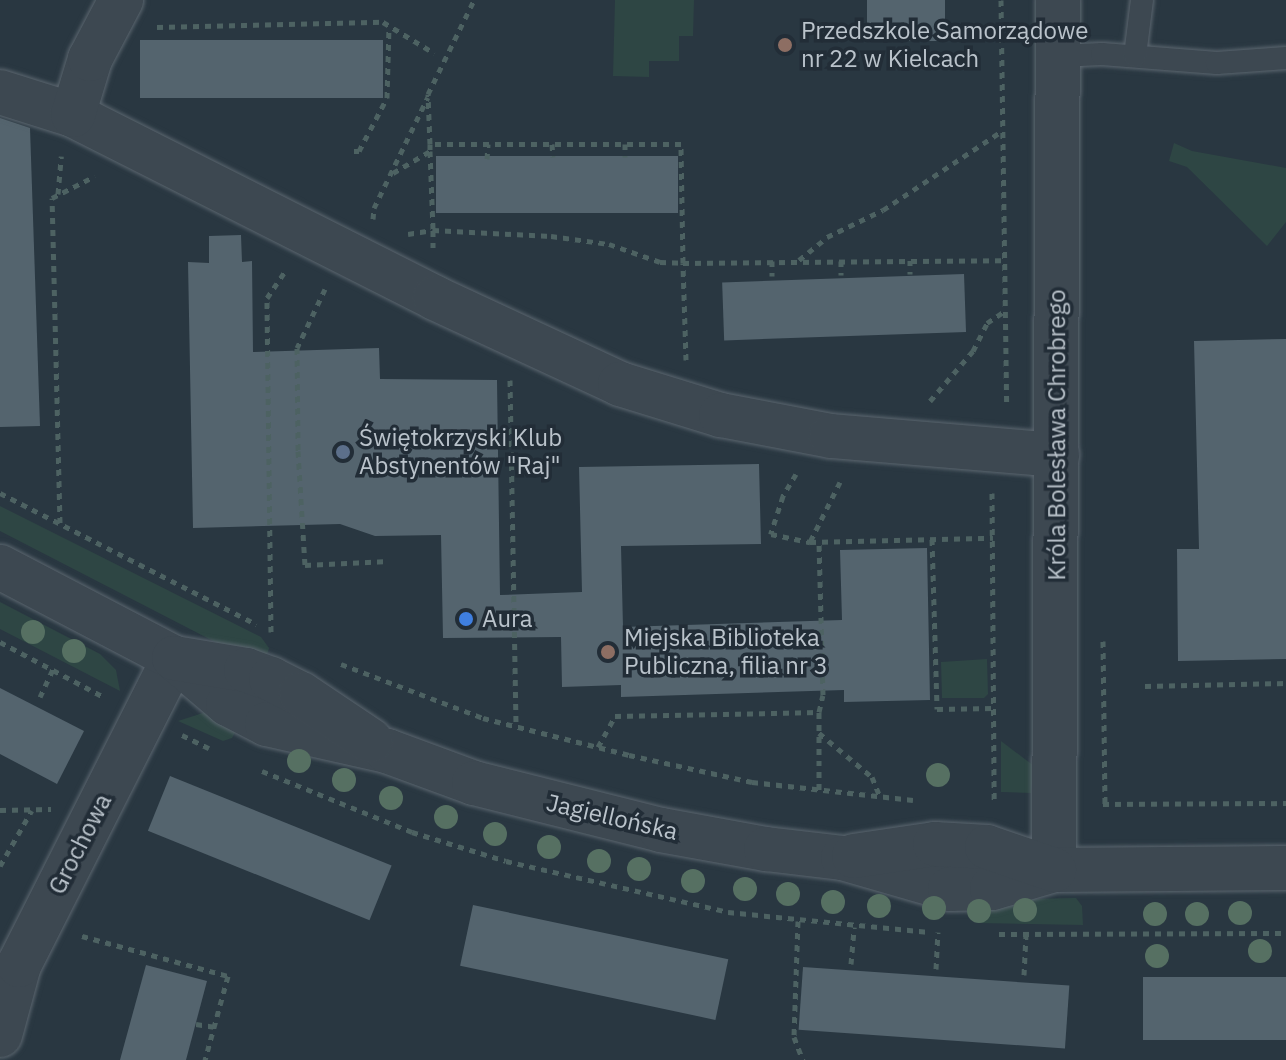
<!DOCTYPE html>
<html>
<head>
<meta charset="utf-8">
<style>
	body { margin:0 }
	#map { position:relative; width:1286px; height:1060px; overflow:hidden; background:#293741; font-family:"IBM Plex Sans",sans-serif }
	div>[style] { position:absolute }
	.green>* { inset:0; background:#2e4644 }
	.building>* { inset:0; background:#54646e; transform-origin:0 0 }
	.path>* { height:5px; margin-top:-2.5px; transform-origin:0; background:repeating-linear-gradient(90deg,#4d6262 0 6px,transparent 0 12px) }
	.roads { filter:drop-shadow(0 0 2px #5b666f) drop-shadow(0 0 2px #5b666f) }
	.service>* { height:22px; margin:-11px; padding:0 11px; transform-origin:11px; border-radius:11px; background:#3d4851 }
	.minor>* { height:44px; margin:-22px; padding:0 22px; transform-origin:22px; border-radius:22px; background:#3d4851 }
	.tertiary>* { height:44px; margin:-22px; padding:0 22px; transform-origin:22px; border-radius:22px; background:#3d4851 }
	.trees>* { width:24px; height:24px; margin:-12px; border-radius:50%; background:#567062 }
	.dots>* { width:22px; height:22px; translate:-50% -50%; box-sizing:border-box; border:4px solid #222d37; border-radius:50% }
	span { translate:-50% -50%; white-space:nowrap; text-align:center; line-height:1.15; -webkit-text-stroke:7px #222d37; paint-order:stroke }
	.poi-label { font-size:24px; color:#bac3cb }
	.left { translate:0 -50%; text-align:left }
	.street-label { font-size:24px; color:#bac3cb }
</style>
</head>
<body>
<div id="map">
	<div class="green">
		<div style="clip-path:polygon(615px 0,694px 0,693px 36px,679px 36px,679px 61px,649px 61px,649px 77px,613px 76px)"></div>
		<div style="clip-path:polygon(1174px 143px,1192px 151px,1286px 168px,1286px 222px,1267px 246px,1187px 167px,1169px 161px)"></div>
		<div style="clip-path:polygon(0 506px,261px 637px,269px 648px,267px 655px,219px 644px,0 531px)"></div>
		<div style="clip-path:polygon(0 602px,100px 654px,116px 670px,120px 691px,0 629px)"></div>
		<div style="clip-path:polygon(987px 659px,988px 694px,984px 698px,942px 698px,941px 662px)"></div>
		<div style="clip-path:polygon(206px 712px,239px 725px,232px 738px,223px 741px,178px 721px)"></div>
		<div style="clip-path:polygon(1001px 741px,1034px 766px,1031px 793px,1001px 792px)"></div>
		<div style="clip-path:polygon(1076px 898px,1082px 906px,1083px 925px,978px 923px,973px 919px,972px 904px,977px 900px)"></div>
	</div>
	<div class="building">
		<div style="left:867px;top:0;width:78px;height:41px"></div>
		<div style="left:383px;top:40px;width:58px;height:243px;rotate:90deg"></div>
		<div style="clip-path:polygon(0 118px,30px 128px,40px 426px,0 427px)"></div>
		<div style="left:678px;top:156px;width:57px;height:242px;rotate:90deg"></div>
		<div style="clip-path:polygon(241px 235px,242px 262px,252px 261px,253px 352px,379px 348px,380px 379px,497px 380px,500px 595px,582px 592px,579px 467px,759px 464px,761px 544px,621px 546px,623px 627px,842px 620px,840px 550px,927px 548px,930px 700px,844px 702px,844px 690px,621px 697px,621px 685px,562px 687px,561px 637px,443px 638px,441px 535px,375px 536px,340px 524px,193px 528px,188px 262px,209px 263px,209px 236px)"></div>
		<div style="left:964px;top:274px;width:58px;height:242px;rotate:88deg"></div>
		<div style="clip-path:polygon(1286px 339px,1286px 659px,1178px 661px,1177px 549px,1199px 549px,1194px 341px)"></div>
		<div style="clip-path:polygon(0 688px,84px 731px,57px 784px,0 754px)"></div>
		<div style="left:170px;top:776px;width:239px;height:59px;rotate:22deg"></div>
		<div style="left:473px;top:905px;width:261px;height:62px;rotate:12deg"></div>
		<div style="clip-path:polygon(146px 965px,207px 981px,186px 1060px,120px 1060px)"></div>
		<div style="left:803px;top:967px;width:267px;height:63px;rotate:4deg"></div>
		<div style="left:1286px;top:977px;width:63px;height:143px;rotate:90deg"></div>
	</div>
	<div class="path">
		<div style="left:1001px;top:0;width:407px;rotate:89.2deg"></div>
		<div style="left:157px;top:27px;width:226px;rotate:-1.3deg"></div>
		<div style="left:383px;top:22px;width:60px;rotate:31.3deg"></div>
		<div style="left:430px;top:144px;width:50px;rotate:-92.3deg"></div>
		<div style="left:428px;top:94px;width:105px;rotate:-63.9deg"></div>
		<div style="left:552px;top:144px;width:13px;rotate:86deg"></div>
		<div style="left:625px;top:144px;width:13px;rotate:90deg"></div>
		<div style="left:354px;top:151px;width:5px"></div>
		<div style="left:359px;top:151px;width:60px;rotate:-62.2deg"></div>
		<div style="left:387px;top:98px;width:70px;rotate:-88.4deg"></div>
		<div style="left:487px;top:159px;width:15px;rotate:-86deg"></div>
		<div style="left:393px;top:173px;width:43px;rotate:-30.7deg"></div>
		<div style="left:58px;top:194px;width:38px;rotate:-85deg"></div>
		<div style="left:373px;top:219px;width:11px;rotate:-85deg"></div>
		<div style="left:374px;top:208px;width:123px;rotate:-64.1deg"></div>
		<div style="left:408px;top:234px;width:25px;rotate:-9deg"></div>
		<div style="left:433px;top:230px;width:118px;rotate:2.9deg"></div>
		<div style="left:551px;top:236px;width:59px;rotate:7.9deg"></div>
		<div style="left:609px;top:244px;width:54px;rotate:19.4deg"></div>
		<div style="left:660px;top:262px;width:23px;rotate:2deg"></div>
		<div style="left:683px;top:263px;width:119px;rotate:-91deg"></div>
		<div style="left:681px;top:144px;width:251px;rotate:180deg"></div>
		<div style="left:430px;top:144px;width:7px;rotate:90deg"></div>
		<div style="left:430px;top:151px;width:79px;rotate:87.8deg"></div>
		<div style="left:433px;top:230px;width:19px;rotate:90deg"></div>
		<div style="left:799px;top:260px;width:36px;rotate:-39deg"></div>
		<div style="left:827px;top:237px;width:62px;rotate:-25.7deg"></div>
		<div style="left:883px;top:210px;width:143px;rotate:-33.6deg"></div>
		<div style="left:910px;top:260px;width:14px;rotate:90deg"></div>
		<div style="left:772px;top:261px;width:15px;rotate:90deg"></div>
		<div style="left:841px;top:261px;width:14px;rotate:90deg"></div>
		<div style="left:325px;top:289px;width:65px;rotate:115.4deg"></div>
		<div style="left:297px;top:348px;width:103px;rotate:89.4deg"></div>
		<div style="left:298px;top:451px;width:114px;rotate:86.5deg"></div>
		<div style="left:305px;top:565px;width:84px;rotate:-2.7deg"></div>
		<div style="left:686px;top:360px;width:97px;rotate:-91.8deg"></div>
		<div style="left:683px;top:263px;width:322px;rotate:-0.5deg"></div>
		<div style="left:510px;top:380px;width:347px;rotate:89deg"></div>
		<div style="left:930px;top:401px;width:66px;rotate:-49.3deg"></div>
		<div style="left:973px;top:351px;width:31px;rotate:-63deg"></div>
		<div style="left:987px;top:323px;width:23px;rotate:-34deg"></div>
		<div style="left:796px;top:474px;width:26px;rotate:121deg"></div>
		<div style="left:783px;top:496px;width:40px;rotate:108deg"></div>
		<div style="left:771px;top:534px;width:40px;rotate:12deg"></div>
		<div style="left:840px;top:482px;width:67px;rotate:116.6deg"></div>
		<div style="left:810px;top:542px;width:183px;rotate:-1.3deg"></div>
		<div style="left:0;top:493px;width:288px;rotate:27.1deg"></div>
		<div style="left:992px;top:493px;width:310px;rotate:89.6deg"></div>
		<div style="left:60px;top:523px;width:325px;rotate:-91.4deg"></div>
		<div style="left:52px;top:198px;width:48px;rotate:-27.1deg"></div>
		<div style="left:932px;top:539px;width:170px;rotate:88.3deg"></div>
		<div style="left:937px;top:709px;width:57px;rotate:-1deg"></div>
		<div style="left:271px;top:632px;width:334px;rotate:-90.7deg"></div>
		<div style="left:267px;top:298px;width:34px;rotate:-56deg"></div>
		<div style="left:1103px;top:641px;width:163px;rotate:89.3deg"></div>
		<div style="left:0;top:642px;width:118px;rotate:27.9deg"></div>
		<div style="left:341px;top:664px;width:152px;rotate:20.8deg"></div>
		<div style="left:483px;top:718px;width:151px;rotate:14.2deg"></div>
		<div style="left:629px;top:755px;width:126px;rotate:12.4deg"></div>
		<div style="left:752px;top:782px;width:162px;rotate:6.4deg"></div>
		<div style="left:1145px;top:686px;width:141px;rotate:-1.2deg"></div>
		<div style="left:40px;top:697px;width:31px;rotate:-65deg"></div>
		<div style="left:819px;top:712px;width:17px;rotate:-77deg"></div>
		<div style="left:823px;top:695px;width:153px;rotate:-91.5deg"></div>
		<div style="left:819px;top:733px;width:69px;rotate:39.7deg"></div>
		<div style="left:872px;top:777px;width:22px;rotate:68deg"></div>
		<div style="left:182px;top:735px;width:30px;rotate:26deg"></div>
		<div style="left:598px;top:747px;width:35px;rotate:-61deg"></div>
		<div style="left:615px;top:716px;width:204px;rotate:-1.1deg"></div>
		<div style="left:819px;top:712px;width:80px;rotate:90deg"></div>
		<div style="left:262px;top:771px;width:162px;rotate:22.1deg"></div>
		<div style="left:412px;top:832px;width:98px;rotate:17.1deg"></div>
		<div style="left:506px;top:861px;width:228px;rotate:12.9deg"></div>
		<div style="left:728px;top:912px;width:202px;rotate:5.7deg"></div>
		<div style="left:1103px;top:804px;width:183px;rotate:-0.3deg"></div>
		<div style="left:0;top:810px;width:51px;rotate:-1.1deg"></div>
		<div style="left:0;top:866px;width:64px;rotate:-60.3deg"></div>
		<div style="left:798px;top:921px;width:116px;rotate:92deg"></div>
		<div style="left:794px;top:1037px;width:25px;rotate:69deg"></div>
		<div style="left:999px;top:934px;width:287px;rotate:-0.2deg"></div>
		<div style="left:82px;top:936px;width:151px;rotate:15.3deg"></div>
		<div style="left:228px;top:976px;width:87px;rotate:105.3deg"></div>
		<div style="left:851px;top:964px;width:37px;rotate:-85deg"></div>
		<div style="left:936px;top:969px;width:37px;rotate:-87deg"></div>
		<div style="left:1024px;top:975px;width:41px;rotate:-87.2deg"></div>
		<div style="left:196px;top:1024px;width:18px;rotate:9deg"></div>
	</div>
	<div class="roads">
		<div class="service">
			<div style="left:1058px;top:56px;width:44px;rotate:-2.6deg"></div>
			<div style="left:1102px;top:54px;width:115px;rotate:4.5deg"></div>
			<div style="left:1217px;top:63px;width:69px;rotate:-4.1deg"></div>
			<div style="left:1135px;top:56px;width:56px;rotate:-82.9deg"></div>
		</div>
		<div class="minor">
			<div style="left:0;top:92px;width:77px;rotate:17.5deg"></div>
			<div style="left:73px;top:115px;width:406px;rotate:26.8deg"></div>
			<div style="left:435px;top:298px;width:204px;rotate:24.9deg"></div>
			<div style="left:620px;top:384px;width:106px;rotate:17.1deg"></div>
			<div style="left:721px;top:415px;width:112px;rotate:10.8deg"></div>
			<div style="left:831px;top:436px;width:227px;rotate:4.8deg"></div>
			<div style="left:73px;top:115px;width:59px;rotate:-73.1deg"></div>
			<div style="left:90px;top:59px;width:67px;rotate:-62.3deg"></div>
			<div style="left:1054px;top:870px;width:870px;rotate:-89.74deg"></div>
			<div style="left:0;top:1035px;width:73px;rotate:-74.8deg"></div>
			<div style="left:19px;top:965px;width:344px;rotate:-63.2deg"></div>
		</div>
		<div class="tertiary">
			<div style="left:0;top:567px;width:196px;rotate:27.6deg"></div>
			<div style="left:174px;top:658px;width:71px;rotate:40.4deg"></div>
			<div style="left:228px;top:704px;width:44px;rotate:27.1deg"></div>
			<div style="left:267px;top:724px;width:123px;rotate:12.7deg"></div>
			<div style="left:387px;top:751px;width:93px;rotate:20.2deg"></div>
			<div style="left:474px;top:783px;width:193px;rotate:14.1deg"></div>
			<div style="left:661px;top:830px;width:107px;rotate:10.3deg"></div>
			<div style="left:766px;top:849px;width:78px;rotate:6.7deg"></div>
			<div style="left:843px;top:858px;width:111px;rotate:16.2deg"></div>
			<div style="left:950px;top:889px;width:42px;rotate:-1.4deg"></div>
			<div style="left:992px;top:888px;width:65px;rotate:-16.2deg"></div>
			<div style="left:1054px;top:870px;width:232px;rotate:-0.5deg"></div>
			<div style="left:174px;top:658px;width:73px;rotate:9.5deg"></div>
			<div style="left:246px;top:670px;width:27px;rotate:20deg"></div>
			<div style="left:271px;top:679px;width:34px;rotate:27deg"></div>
			<div style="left:301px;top:694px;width:84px;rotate:33.9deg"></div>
			<div style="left:854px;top:856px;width:82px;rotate:-8.4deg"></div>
			<div style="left:935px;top:844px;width:52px;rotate:3.3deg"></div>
			<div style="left:987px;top:847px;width:71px;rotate:18.9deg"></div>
		</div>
	</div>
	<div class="trees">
		<div style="left:33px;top:632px"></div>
		<div style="left:74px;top:651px"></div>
		<div style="left:299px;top:761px"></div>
		<div style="left:938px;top:775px"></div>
		<div style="left:344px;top:780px"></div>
		<div style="left:391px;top:798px"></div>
		<div style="left:446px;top:817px"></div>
		<div style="left:495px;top:834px"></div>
		<div style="left:549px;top:847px"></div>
		<div style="left:599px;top:861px"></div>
		<div style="left:639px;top:869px"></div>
		<div style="left:693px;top:881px"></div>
		<div style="left:745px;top:889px"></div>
		<div style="left:788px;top:894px"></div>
		<div style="left:833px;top:902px"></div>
		<div style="left:879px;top:906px"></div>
		<div style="left:934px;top:908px"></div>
		<div style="left:1025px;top:910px"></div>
		<div style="left:979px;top:911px"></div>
		<div style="left:1240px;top:913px"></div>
		<div style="left:1155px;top:914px"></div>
		<div style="left:1197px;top:914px"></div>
		<div style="left:1260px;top:951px"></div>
		<div style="left:1157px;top:956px"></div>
	</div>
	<div class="dots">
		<div style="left:785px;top:45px;background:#8d6e63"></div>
		<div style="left:343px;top:452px;background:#5c6f8a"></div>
		<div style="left:466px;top:619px;background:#3f7fe0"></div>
		<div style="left:608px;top:652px;background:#8d6e63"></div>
	</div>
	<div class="poi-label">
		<span class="left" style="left:801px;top:45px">Przedszkole Samorządowe<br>nr 22 w Kielcach</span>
		<span class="left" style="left:359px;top:452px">Świętokrzyski Klub<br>Abstynentów "Raj"</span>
		<span class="left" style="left:482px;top:619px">Aura</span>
		<span class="left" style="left:624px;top:652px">Miejska Biblioteka<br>Publiczna, filia nr 3</span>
	</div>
	<div class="street-label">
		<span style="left:1057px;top:435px;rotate:-90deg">Króla Bolesława Chrobrego</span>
		<span style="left:612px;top:817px;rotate:13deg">Jagiellońska</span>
		<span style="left:80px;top:844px;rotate:-63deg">Grochowa</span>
	</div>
</div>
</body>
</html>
